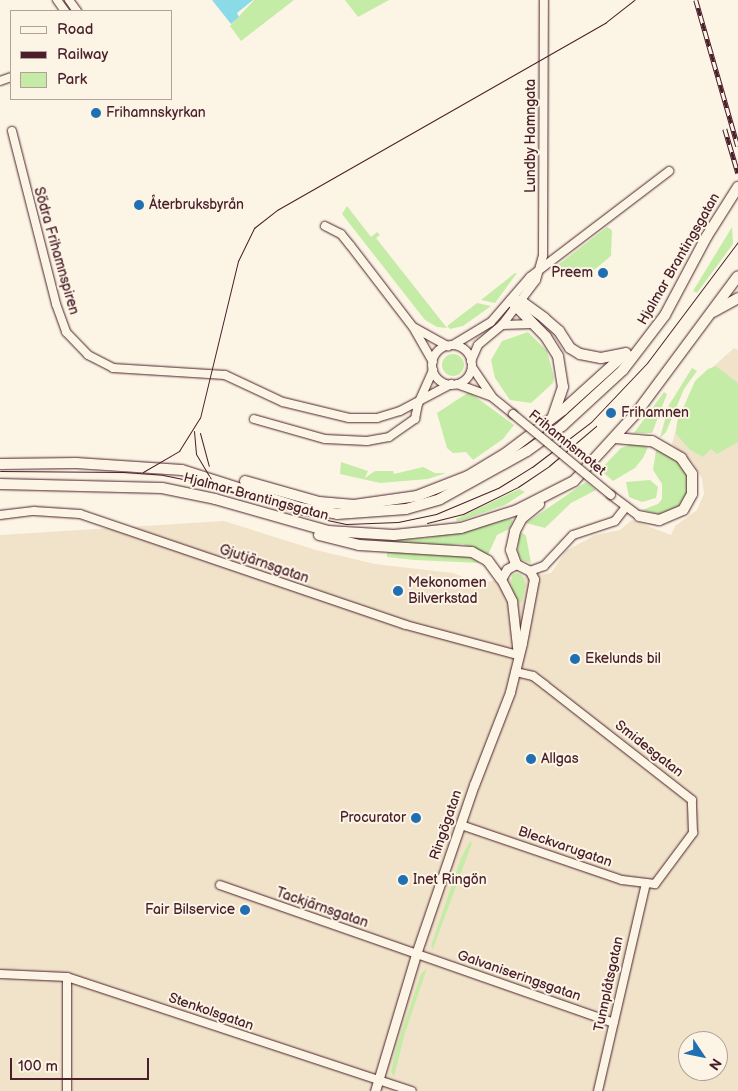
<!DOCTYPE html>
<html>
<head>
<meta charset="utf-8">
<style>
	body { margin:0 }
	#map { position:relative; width:738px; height:1091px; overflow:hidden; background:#fcf5e5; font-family:"Balsamiq Sans",sans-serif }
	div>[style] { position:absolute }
	.built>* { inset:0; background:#f1e3ca }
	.green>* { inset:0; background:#c5eca7 }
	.round { border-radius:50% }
	.water>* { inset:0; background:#8bdae8 }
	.roads { filter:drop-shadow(0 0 1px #4a1f2b) drop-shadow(0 0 1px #4a1f2b) }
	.minor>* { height:8px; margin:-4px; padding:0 4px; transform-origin:4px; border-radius:4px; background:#fcf5e5 }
	.minor>.ring { margin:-4px; padding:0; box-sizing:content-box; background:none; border:8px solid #fcf5e5; border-radius:50% }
	.tertiary>* { height:9px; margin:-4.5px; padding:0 4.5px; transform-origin:4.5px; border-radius:4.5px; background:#fcf5e5 }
	.secondary>* { height:10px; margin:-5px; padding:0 5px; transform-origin:5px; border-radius:5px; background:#fcf5e5 }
	.tram>* { height:1px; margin:-0.5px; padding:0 0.5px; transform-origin:0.5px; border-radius:0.5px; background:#4a1f2b }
	.rail>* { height:4.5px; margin-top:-2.25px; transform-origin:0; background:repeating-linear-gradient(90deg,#fcf5e5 0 8px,#4a1f2b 0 16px); box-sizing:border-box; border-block:1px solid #4a1f2b }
	.bridges { filter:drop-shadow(0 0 1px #4a1f2b) drop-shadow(0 0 1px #4a1f2b) }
	.minor-bridge>* { height:8px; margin:-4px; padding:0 4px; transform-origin:4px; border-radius:4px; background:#fcf5e5 }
	.dots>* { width:14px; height:14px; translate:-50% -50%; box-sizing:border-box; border:2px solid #fcf5e5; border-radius:50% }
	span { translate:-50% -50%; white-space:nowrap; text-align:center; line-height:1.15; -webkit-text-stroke:4px #fcf5e5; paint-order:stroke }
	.poi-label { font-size:14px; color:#4a1f2b }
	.left { translate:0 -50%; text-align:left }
	.right { translate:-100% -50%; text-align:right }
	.street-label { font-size:14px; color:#4a1f2b }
	.legend { position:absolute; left:10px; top:10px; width:162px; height:90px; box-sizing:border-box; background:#fcf5e5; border:1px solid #b59f9b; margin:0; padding:6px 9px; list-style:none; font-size:15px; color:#4a1f2b }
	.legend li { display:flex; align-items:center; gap:10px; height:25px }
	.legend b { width:25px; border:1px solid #b59f9b }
	.north { position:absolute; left:678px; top:1031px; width:50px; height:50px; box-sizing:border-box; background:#fcf5e5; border:1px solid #b59f9b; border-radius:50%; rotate:124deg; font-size:14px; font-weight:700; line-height:20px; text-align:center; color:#4a1f2b }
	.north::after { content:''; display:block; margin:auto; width:18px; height:22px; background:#1f6fb2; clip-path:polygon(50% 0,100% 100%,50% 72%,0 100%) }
	.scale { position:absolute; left:10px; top:1058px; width:139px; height:22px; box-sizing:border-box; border:2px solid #4a1f2b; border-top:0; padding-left:6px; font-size:15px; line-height:18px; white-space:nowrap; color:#4a1f2b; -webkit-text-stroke:4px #fcf5e5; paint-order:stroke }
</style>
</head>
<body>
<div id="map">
	<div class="built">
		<div style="clip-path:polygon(evenodd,734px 348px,738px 350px,738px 1091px,0 1091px,0 535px,224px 521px,316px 550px,375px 564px,453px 573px,478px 583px,551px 573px,566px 551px,595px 535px,620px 530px,632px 520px,671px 535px,675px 526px,697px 510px,704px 494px,702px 479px,693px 463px,672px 444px,679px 417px,697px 381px,734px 348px,688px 1041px,718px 1041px,718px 1071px,688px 1071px,688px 1041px)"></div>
	</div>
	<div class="green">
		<div style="clip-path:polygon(254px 0,294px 0,241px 41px,230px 26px)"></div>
		<div style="clip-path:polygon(345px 0,389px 0,358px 17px)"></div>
		<div style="clip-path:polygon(347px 206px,371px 237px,377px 232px,380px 235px,376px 238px,447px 328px,437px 327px,425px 320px,342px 214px)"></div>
		<div style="clip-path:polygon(607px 227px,612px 230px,611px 256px,583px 279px,554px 268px)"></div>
		<div style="clip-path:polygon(732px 227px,733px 244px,697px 293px,693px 291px)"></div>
		<div style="clip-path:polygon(515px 273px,517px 273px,495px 303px,481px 300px)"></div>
		<div style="clip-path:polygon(477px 303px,491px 306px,463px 326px,450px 329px,447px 326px)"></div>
		<div style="clip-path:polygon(528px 332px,547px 351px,554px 377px,553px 383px,531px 403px,510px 400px,495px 378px,491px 360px,502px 341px)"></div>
		<div class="round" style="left:442px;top:354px;width:22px;height:22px"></div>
		<div style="clip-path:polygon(716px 366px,738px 383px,738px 442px,717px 454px,711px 449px,703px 457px,689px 449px,676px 434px,677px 422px,695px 381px,708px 369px)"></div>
		<div style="clip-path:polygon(692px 368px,697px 371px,684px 389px,666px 432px,660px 438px,669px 405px)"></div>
		<div style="clip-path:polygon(469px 392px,514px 425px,503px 439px,473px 460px,466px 452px,453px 453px,447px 448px,437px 413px)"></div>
		<div style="clip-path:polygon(664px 392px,667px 394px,652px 433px,634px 433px)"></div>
		<div style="clip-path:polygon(632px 444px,648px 447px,643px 458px,635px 468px,613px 481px,600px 470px,621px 448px)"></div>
		<div style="clip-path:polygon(656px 450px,671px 455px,686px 470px,690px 491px,681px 507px,663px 515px,642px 510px,658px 504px,662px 499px,662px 484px,653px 470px)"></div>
		<div style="clip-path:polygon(341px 462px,368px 471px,365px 478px,375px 471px,393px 471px,394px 474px,423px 467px,435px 473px,446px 473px,428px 479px,380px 483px,340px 474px)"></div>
		<div style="clip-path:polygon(650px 480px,658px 487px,656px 498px,642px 502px,629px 497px,626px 482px)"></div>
		<div style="clip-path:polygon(586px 482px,596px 490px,571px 503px,545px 528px,526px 523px)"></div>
		<div style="clip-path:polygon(519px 489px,525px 492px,505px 505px,457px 522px,456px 519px)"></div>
		<div style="clip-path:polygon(511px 519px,513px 521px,509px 529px,497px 535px,488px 555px,463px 544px,440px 546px,369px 541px,428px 538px)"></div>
		<div style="clip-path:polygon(523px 533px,526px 536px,531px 563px,522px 560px,518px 553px,519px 534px)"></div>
		<div style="clip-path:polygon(387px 551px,466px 555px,480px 563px,415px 560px,387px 557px)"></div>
		<div style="clip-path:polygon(517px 573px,522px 575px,526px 584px,522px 602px,515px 602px,511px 582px,512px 575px)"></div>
		<div style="clip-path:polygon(470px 841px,472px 843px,433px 949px,431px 946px,461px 858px)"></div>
		<div style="clip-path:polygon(427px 968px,405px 1033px,394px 1077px,391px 1072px,397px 1045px,421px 974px)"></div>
	</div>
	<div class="water">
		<div style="clip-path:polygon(212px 0,253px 0,237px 13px,239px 17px,231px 24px)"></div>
	</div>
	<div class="roads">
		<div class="minor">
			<div style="left:57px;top:0;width:14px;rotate:54deg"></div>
			<div style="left:69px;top:0;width:14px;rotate:54deg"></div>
			<div style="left:0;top:81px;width:12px;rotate:-20deg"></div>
			<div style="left:12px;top:131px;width:179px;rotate:75.7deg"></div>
			<div style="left:56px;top:304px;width:30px;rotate:70deg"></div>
			<div style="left:66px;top:332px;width:32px;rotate:46deg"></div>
			<div style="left:88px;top:355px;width:28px;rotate:27deg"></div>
			<div style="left:113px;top:368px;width:112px;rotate:3.6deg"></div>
			<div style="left:225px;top:375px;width:64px;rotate:25deg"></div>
			<div style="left:283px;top:402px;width:68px;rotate:13.6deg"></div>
			<div style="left:349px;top:418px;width:28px"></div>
			<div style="left:377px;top:418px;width:24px;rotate:-17deg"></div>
			<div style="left:400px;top:411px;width:58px;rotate:-27.9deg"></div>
			<div style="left:325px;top:226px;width:18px;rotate:27deg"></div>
			<div style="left:341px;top:234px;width:14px;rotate:51deg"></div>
			<div style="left:350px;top:245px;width:103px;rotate:52.5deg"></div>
			<div style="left:413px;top:327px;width:40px;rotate:60.3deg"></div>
			<div style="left:502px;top:325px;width:30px;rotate:-2deg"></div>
			<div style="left:415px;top:328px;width:38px;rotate:29deg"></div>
			<div style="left:453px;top:345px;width:44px;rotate:-31.2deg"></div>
			<div style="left:491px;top:322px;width:60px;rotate:-49.1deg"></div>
			<div style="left:530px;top:277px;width:175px;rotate:-37.3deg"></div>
			<div class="ring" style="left:432px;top:345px;width:32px;height:32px"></div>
			<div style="left:471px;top:361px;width:17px;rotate:-66deg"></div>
			<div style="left:478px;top:345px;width:31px;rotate:-40deg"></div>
			<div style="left:502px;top:325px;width:56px;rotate:-52.9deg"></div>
			<div style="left:536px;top:280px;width:25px;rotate:-74deg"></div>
			<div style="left:543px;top:256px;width:256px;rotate:-89.8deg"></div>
			<div style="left:472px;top:367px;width:36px;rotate:56deg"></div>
			<div style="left:492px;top:397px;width:27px;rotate:39deg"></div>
			<div style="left:457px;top:384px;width:35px;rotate:20deg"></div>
			<div style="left:254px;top:419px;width:74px;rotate:15.7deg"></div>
			<div style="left:325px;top:439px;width:42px;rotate:2.7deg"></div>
			<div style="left:367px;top:441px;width:22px;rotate:-10deg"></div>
			<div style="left:389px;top:437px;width:32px;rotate:-35deg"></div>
			<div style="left:415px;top:419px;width:15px;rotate:-79deg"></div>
			<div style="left:418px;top:404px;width:37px;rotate:-66deg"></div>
			<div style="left:611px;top:495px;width:35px;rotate:37deg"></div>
			<div style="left:0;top:515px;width:34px;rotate:-7deg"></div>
			<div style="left:34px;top:511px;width:46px;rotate:3.7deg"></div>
			<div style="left:80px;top:514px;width:344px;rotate:18.8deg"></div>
			<div style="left:406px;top:625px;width:116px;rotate:15deg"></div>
			<div style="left:530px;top:571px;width:15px;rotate:-20deg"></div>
			<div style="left:544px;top:566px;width:42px;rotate:-46.9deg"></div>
			<div style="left:573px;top:535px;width:44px;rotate:-18.4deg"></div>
			<div style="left:615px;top:521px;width:18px;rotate:-52deg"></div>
			<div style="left:461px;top:825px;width:170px;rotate:18.9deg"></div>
			<div style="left:622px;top:880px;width:33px;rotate:7deg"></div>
			<div style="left:655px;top:884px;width:64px;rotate:-53.3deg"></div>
			<div style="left:693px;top:833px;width:33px;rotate:-92deg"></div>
			<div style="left:692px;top:800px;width:187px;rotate:-142deg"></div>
			<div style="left:545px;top:685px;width:15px;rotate:-143deg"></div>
			<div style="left:533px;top:676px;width:18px;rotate:-167deg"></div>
			<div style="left:220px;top:885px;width:417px;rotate:19.3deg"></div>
			<div style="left:0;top:974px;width:67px;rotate:2.6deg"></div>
			<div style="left:67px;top:977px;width:363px;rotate:18.3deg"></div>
			<div style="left:67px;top:977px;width:114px;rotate:90deg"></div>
			<div style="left:598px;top:1091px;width:213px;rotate:-77deg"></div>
		</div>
		<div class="tertiary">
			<div style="left:375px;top:1091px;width:143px;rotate:-73.3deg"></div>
			<div style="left:416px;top:954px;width:179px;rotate:-71.1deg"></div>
			<div style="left:474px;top:785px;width:100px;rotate:-68.8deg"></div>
			<div style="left:510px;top:692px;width:50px;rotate:-76.2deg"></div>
			<div style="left:522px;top:643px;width:65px;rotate:-79.4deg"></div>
			<div style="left:534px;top:579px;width:9px;rotate:-117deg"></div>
			<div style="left:530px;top:571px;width:16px;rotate:-153deg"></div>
			<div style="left:516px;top:564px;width:10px;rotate:151deg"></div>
			<div style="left:507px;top:569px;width:12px;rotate:121deg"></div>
			<div style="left:501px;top:579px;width:25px;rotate:63deg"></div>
			<div style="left:512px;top:601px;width:54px;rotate:83.7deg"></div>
		</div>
		<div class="secondary">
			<div style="left:511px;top:301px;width:10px"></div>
			<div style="left:521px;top:301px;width:29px;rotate:36deg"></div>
			<div style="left:544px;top:318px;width:20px;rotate:41deg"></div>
			<div style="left:559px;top:331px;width:20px;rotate:57deg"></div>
			<div style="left:570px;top:348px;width:12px;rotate:31deg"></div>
			<div style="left:580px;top:354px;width:21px;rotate:11deg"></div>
			<div style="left:601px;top:358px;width:25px;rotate:-11deg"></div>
			<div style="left:511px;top:301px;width:50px;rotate:45.8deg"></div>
			<div style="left:546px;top:337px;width:22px;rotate:58deg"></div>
			<div style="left:558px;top:356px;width:31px;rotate:81deg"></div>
			<div style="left:563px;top:387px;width:31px;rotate:109deg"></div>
			<div style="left:713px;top:312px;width:29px;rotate:-29deg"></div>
			<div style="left:615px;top:438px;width:37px;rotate:5deg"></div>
			<div style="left:652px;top:441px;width:34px;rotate:30deg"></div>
			<div style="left:681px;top:458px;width:19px;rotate:55deg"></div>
			<div style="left:692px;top:474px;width:20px;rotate:90deg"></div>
			<div style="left:692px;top:494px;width:18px;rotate:119deg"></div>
			<div style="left:683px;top:510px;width:26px;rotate:157deg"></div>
			<div style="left:659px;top:520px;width:20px;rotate:-169deg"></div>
			<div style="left:0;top:464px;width:76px;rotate:-0.8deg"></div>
			<div style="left:76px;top:463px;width:106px;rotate:3.8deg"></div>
			<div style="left:182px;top:470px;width:125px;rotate:17.7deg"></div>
			<div style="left:301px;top:508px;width:36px;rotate:9deg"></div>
			<div style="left:337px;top:514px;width:69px;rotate:-4.1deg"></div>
			<div style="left:406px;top:509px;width:35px;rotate:-16deg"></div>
			<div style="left:440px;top:499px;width:99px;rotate:-28.9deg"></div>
			<div style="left:527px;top:451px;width:43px;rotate:-35.5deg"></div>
			<div style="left:562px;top:426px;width:83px;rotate:-42.6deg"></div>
			<div style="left:623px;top:370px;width:69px;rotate:-52.6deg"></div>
			<div style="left:665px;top:315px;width:89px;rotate:-62deg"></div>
			<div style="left:707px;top:236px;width:58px;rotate:-57.7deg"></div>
			<div style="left:245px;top:481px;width:77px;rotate:15.8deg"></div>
			<div style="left:319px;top:502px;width:35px;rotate:5deg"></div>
			<div style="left:354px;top:505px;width:64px;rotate:-8.1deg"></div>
			<div style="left:417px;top:496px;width:55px;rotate:-21.4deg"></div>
			<div style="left:468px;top:476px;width:44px;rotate:-31.2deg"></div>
			<div style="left:506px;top:453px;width:71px;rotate:-37deg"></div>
			<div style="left:563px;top:410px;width:85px;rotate:-42.1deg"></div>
			<div style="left:0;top:484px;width:162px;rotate:1.4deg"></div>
			<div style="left:162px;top:488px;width:54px;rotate:11.7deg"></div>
			<div style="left:215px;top:499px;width:117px;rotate:15.8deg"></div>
			<div style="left:328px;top:531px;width:66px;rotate:3.5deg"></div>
			<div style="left:394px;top:535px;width:67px;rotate:-6deg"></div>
			<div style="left:461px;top:528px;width:59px;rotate:-17.8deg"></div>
			<div style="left:517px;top:510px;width:64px;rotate:-27deg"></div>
			<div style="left:574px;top:481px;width:93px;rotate:-47.6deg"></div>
			<div style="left:637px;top:412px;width:169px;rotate:-53.4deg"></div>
			<div style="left:319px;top:535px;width:41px;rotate:14deg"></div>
			<div style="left:359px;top:545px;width:113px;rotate:3.5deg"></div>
			<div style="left:472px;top:552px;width:18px;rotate:29deg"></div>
			<div style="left:488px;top:561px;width:22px;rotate:54deg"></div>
			<div style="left:516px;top:564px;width:15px;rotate:-110deg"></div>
			<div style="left:511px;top:550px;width:19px;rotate:-78deg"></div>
			<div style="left:515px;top:531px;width:15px;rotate:-62deg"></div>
			<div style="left:522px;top:518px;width:22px;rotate:-39deg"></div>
		</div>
	</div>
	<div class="tram">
		<div style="left:194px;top:431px;width:23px;rotate:85deg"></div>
		<div style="left:196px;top:454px;width:39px;rotate:59deg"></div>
		<div style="left:200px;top:433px;width:34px;rotate:75deg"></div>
		<div style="left:0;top:471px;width:124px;rotate:0.5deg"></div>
		<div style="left:124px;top:472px;width:39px;rotate:4deg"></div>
		<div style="left:163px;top:475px;width:45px;rotate:11.6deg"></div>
		<div style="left:207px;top:484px;width:97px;rotate:18.1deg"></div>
		<div style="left:299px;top:514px;width:48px;rotate:12deg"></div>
		<div style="left:346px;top:524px;width:52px;rotate:-2.2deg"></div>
		<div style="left:398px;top:522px;width:39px;rotate:-12deg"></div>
		<div style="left:436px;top:514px;width:67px;rotate:-22.8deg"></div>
		<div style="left:498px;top:488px;width:40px;rotate:-32deg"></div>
		<div style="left:532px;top:467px;width:74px;rotate:-37.3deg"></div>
		<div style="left:591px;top:422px;width:81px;rotate:-46.5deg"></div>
		<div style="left:647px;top:363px;width:151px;rotate:-53.1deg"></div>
		<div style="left:143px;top:472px;width:42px;rotate:-30.3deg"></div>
		<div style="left:179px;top:451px;width:39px;rotate:-58deg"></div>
		<div style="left:200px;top:418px;width:162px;rotate:-76.4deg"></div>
		<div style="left:238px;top:261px;width:37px;rotate:-64deg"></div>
		<div style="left:254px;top:228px;width:29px;rotate:-38deg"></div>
		<div style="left:277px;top:210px;width:379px;rotate:-29.7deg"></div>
		<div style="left:606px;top:22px;width:36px;rotate:-38deg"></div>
		<div style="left:427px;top:523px;width:37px;rotate:-14deg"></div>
		<div style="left:463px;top:514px;width:61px;rotate:-26.1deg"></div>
		<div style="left:518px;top:487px;width:37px;rotate:-34deg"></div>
		<div style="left:549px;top:466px;width:62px;rotate:-40.4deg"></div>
	</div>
	<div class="rail">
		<div style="left:696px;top:0;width:152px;rotate:74deg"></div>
		<div style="left:725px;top:129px;width:46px;rotate:73.5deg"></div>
	</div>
	<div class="bridges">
		<div class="minor-bridge">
			<div style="left:513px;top:414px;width:127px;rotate:39.6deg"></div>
		</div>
	</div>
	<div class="dots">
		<div style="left:96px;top:113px;background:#1f6fb2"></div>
		<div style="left:139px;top:205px;background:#1f6fb2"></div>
		<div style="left:603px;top:273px;background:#1f6fb2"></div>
		<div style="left:611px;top:413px;background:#1f6fb2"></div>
		<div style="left:398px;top:591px;background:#1f6fb2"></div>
		<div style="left:575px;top:659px;background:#1f6fb2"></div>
		<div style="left:531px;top:759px;background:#1f6fb2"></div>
		<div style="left:416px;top:818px;background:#1f6fb2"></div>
		<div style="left:403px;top:880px;background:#1f6fb2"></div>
		<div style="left:245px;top:910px;background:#1f6fb2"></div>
	</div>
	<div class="poi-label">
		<span class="left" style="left:106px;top:113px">Frihamnskyrkan</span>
		<span class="left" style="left:149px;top:205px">Återbruksbyrån</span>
		<span class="right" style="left:593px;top:273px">Preem</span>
		<span class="left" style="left:621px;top:413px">Frihamnen</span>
		<span class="left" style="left:408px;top:591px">Mekonomen<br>Bilverkstad</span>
		<span class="left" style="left:585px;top:659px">Ekelunds bil</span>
		<span class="left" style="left:541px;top:759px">Allgas</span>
		<span class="right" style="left:406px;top:818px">Procurator</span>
		<span class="left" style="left:413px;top:880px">Inet Ringön</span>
		<span class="right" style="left:235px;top:910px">Fair Bilservice</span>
	</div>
	<div class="street-label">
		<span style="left:531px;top:136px;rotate:-90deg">Lundby Hamngata</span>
		<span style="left:56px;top:251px;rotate:74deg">Södra Frihamnspiren</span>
		<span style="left:679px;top:259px;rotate:-60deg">Hjalmar Brantingsgatan</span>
		<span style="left:567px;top:443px;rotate:39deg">Frihamnsmotet</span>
		<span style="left:256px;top:497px;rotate:15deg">Hjalmar Brantingsgatan</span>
		<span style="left:264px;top:564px;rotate:19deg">Gjutjärnsgatan</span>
		<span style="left:649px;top:749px;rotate:38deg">Smidesgatan</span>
		<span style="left:446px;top:825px;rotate:-71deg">Ringögatan</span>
		<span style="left:565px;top:847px;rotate:19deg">Bleckvarugatan</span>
		<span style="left:322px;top:908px;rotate:19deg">Tackjärnsgatan</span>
		<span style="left:519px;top:976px;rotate:19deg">Galvaniseringsgatan</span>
		<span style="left:609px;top:984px;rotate:-78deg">Tunnplåtsgatan</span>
		<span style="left:211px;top:1012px;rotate:19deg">Stenkolsgatan</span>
	</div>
	<ul class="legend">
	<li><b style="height:6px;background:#fcf5e5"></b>Road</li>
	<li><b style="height:6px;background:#4a1f2b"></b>Railway</li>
	<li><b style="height:14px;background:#c5eca7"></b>Park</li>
	</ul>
	<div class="north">N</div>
	<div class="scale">100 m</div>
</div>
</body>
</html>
